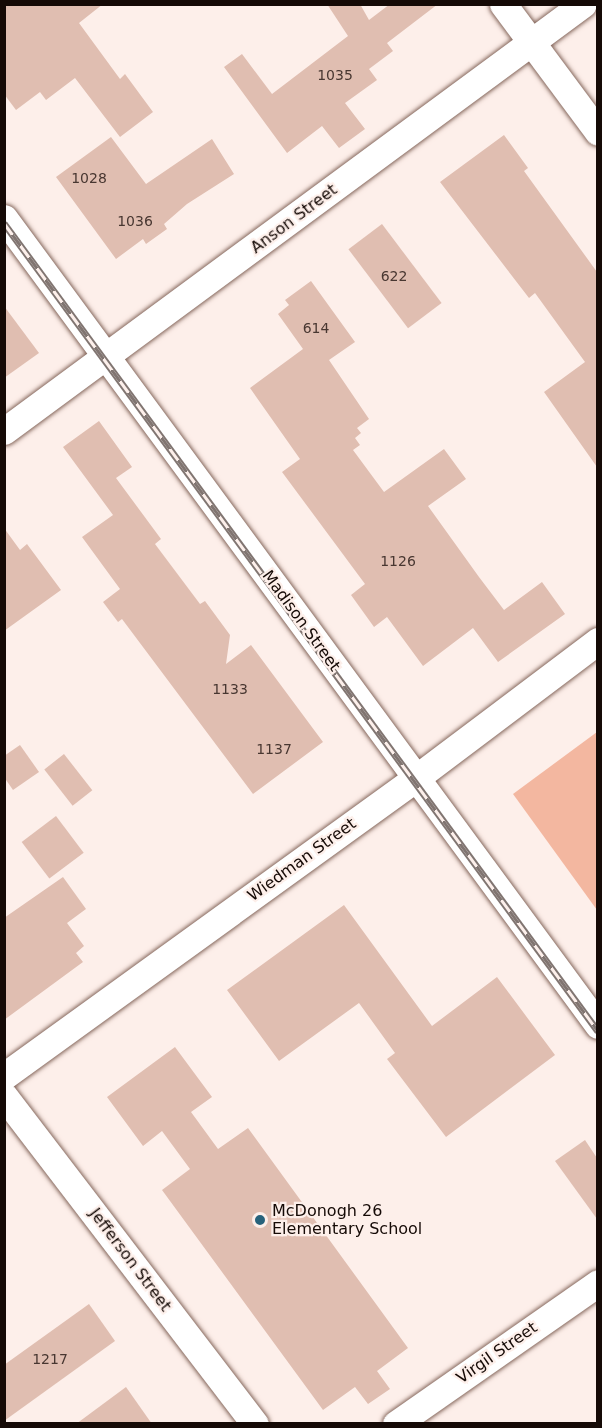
<!DOCTYPE html>
<html>
<head>
<meta charset="utf-8">
<style>
	body { margin:0 }
	#map { position:relative; width:602px; height:1428px; overflow:hidden; background:#fdefea; font-family:"DejaVu Sans",sans-serif }
	div>[style] { position:absolute }
	.green>* { inset:0; background:#f3b7a0 }
	.building>* { inset:0; background:#e0beb1; transform-origin:0 0 }
	.roads { filter:drop-shadow(0 0 2px #86685d) drop-shadow(0 0 2px #86685d) }
	.street>* { height:27px; margin:-13.5px; padding:0 13.5px; transform-origin:13.5px; border-radius:13.5px; background:#fff }
	.rail>* { height:7px; margin-top:-3.5px; transform-origin:0; background:repeating-linear-gradient(90deg,#fdefea 0 14px,#817571 0 28px); box-sizing:border-box; border-block:2px solid #817571 }
	.dots>* { width:16px; height:16px; translate:-50% -50%; box-sizing:border-box; border:3px solid #fdefea; border-radius:50% }
	span { translate:-50% -50%; white-space:nowrap; text-align:center; line-height:1.15; -webkit-text-stroke:4.5px #fdefea; paint-order:stroke }
	.number-label { font-size:14px; color:#483731 }
	.number-label span { -webkit-text-stroke-width:0 }
	.street-label { font-size:16px; color:#150a06 }
	.poi-label { font-size:16px; color:#150a06 }
	.left { translate:0 -50%; text-align:left }
	.frame { position:absolute; inset:0; border:6px solid #150a06; pointer-events:none }
</style>
</head>
<body>
<div id="map">
	<div class="green">
		<div style="clip-path:polygon(597px 732px,597px 910px,513px 794px)"></div>
	</div>
	<div class="building">
		<div style="clip-path:polygon(4px 4px,103px 4px,79px 23px,120px 79px,125px 74px,153px 112px,120px 137px,75px 78px,46px 100px,40px 92px,16px 110px,4px 94px)"></div>
		<div style="clip-path:polygon(327px 4px,360px 4px,369px 20px,390px 4px,438px 4px,387px 43px,393px 51px,369px 69px,377px 80px,345px 103px,365px 129px,339px 148px,322px 126px,287px 153px,224px 67px,242px 54px,272px 94px,348px 36px)"></div>
		<div style="clip-path:polygon(504px 135px,528px 168px,524px 171px,597px 272px,597px 467px,544px 392px,585px 362px,535px 293px,529px 298px,440px 182px)"></div>
		<div style="clip-path:polygon(111px 137px,146px 184px,212px 139px,234px 174px,187px 204px,164px 224px,167px 229px,146px 244px,143px 239px,116px 259px,56px 177px)"></div>
		<div style="left:382px;top:224px;width:99px;height:42px;rotate:53deg"></div>
		<div style="clip-path:polygon(311px 281px,355px 342px,329px 360px,369px 419px,357px 428px,361px 433px,355px 438px,360px 445px,353px 450px,384px 492px,444px 449px,466px 479px,428px 506px,479px 577px,504px 610px,542px 582px,565px 614px,498px 662px,473px 628px,423px 666px,387px 617px,374px 627px,351px 595px,365px 584px,282px 472px,300px 459px,250px 388px,303px 349px,278px 314px,289px 305px,285px 300px)"></div>
		<div style="clip-path:polygon(4px 306px,39px 353px,4px 378px)"></div>
		<div style="clip-path:polygon(99px 421px,132px 467px,116px 478px,161px 539px,155px 544px,200px 604px,205px 601px,230px 635px,226px 664px,251px 645px,323px 742px,253px 794px,122px 619px,118px 622px,103px 602px,120px 589px,82px 537px,113px 515px,63px 447px)"></div>
		<div style="clip-path:polygon(4px 528px,20px 550px,27px 544px,61px 590px,4px 631px)"></div>
		<div style="clip-path:polygon(20px 745px,39px 772px,13px 790px,4px 777px,4px 756px)"></div>
		<div style="left:64px;top:754px;width:46px;height:25px;rotate:52deg"></div>
		<div style="left:56px;top:816px;width:46px;height:43px;rotate:53deg"></div>
		<div style="clip-path:polygon(63px 877px,86px 909px,67px 923px,84px 946px,76px 953px,83px 962px,4px 1020px,4px 918px)"></div>
		<div style="clip-path:polygon(344px 905px,432px 1026px,497px 977px,555px 1055px,446px 1137px,387px 1059px,395px 1053px,359px 1003px,279px 1061px,227px 990px)"></div>
		<div style="clip-path:polygon(175px 1047px,212px 1097px,191px 1112px,218px 1149px,248px 1128px,408px 1348px,377px 1371px,390px 1389px,368px 1404px,355px 1387px,323px 1410px,162px 1190px,190px 1169px,162px 1131px,143px 1146px,107px 1097px)"></div>
		<div style="clip-path:polygon(585px 1140px,597px 1158px,597px 1219px,555px 1161px)"></div>
		<div style="clip-path:polygon(89px 1304px,115px 1341px,4px 1421px,4px 1365px)"></div>
		<div style="clip-path:polygon(126px 1387px,152px 1424px,76px 1424px)"></div>
	</div>
	<div class="roads">
		<div class="street">
			<div style="left:503px;top:4px;width:159px;rotate:53.4deg"></div>
			<div style="left:4px;top:218px;width:1002px;rotate:53.64deg"></div>
			<div style="left:4px;top:431px;width:719px;rotate:-36.41deg"></div>
			<div style="left:4px;top:1076px;width:503px;rotate:-35.87deg"></div>
			<div style="left:412px;top:781px;width:233px;rotate:-37deg"></div>
			<div style="left:4px;top:1096px;width:413px;rotate:52.6deg"></div>
			<div style="left:396px;top:1424px;width:246px;rotate:-34.9deg"></div>
		</div>
	</div>
	<div class="rail">
		<div style="left:4px;top:223px;width:1003px;rotate:53.68deg"></div>
	</div>
	<div class="dots">
		<div style="left:260px;top:1220px;background:#28627b"></div>
	</div>
	<div class="number-label">
		<span style="left:335px;top:75px">1035</span>
		<span style="left:89px;top:178px">1028</span>
		<span style="left:135px;top:221px">1036</span>
		<span style="left:394px;top:276px">622</span>
		<span style="left:316px;top:328px">614</span>
		<span style="left:398px;top:561px">1126</span>
		<span style="left:230px;top:689px">1133</span>
		<span style="left:274px;top:749px">1137</span>
		<span style="left:50px;top:1359px">1217</span>
	</div>
	<div class="street-label">
		<span style="left:294px;top:219px;rotate:-37deg">Anson Street</span>
		<span style="left:301px;top:621px;rotate:54deg">Madison Street</span>
		<span style="left:302px;top:860px;rotate:-36deg">Wiedman Street</span>
		<span style="left:130px;top:1260px;rotate:53deg">Jefferson Street</span>
		<span style="left:497px;top:1353px;rotate:-35deg">Virgil Street</span>
	</div>
	<div class="poi-label">
		<span class="left" style="left:272px;top:1220px">McDonogh 26<br>Elementary School</span>
	</div>
	<div class="frame"></div>
</div>
</body>
</html>
